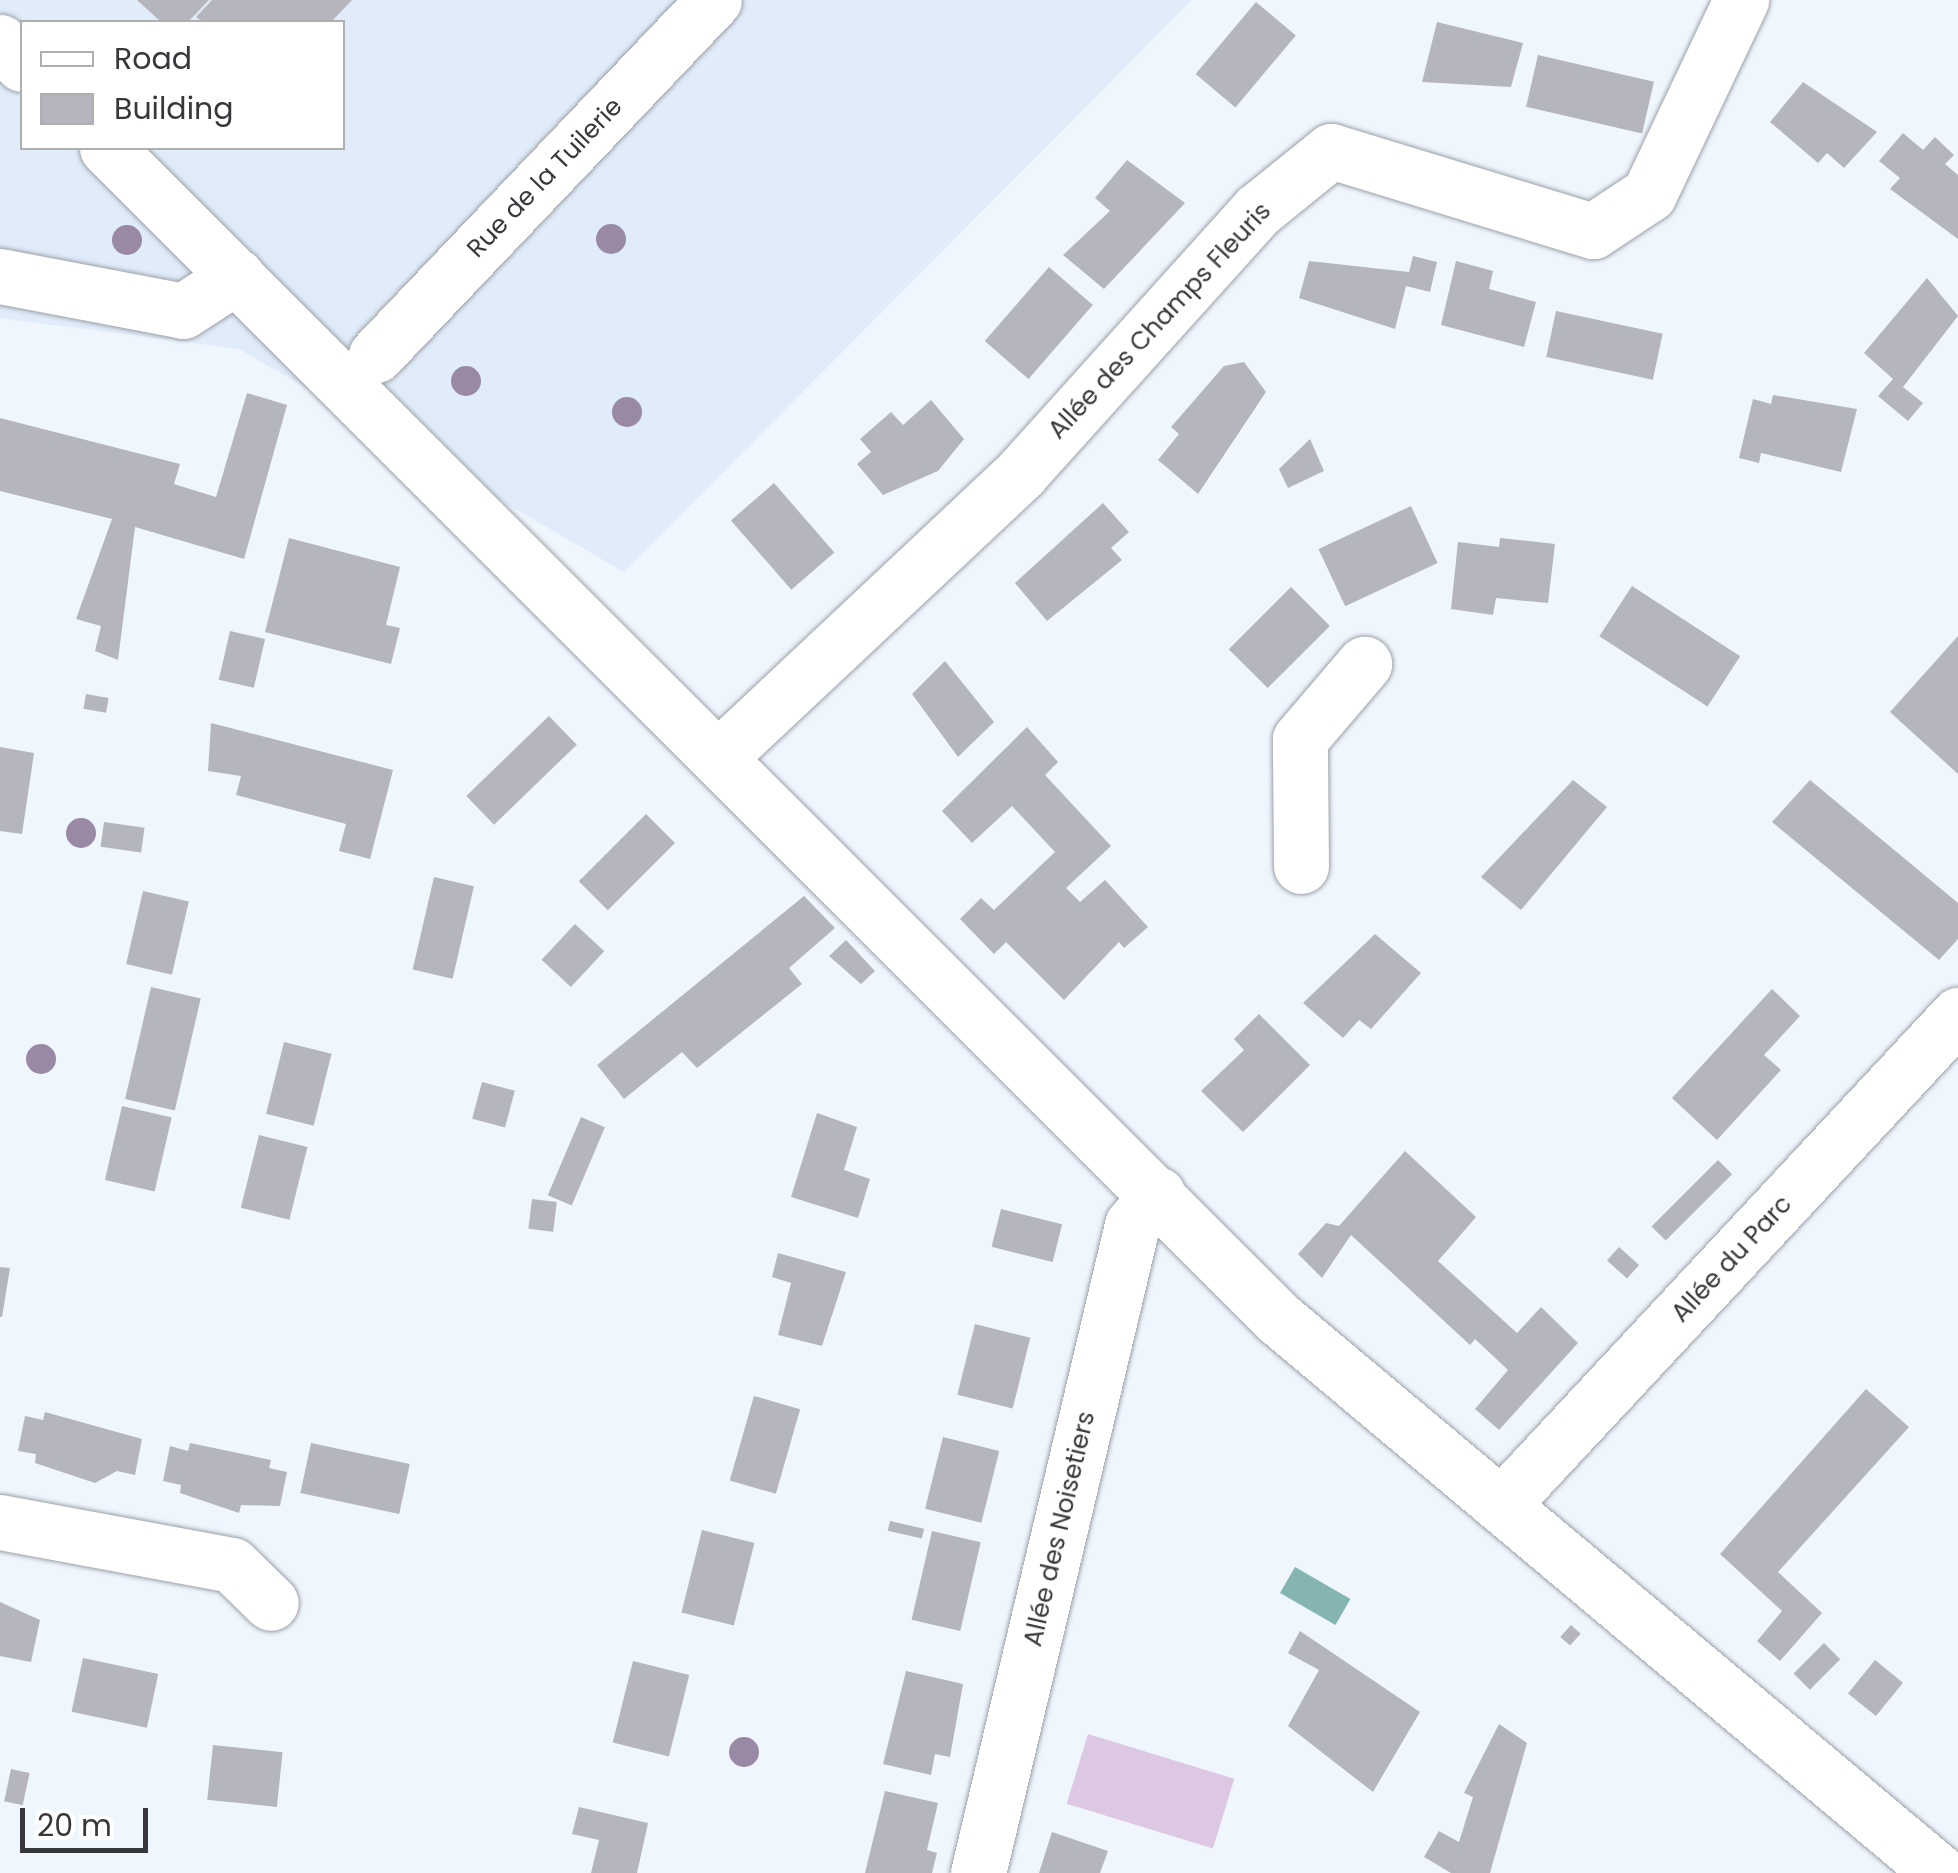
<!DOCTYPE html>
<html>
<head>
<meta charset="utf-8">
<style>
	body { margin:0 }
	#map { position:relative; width:1958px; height:1873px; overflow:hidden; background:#f0f6fe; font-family:Poppins,sans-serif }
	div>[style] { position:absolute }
	.built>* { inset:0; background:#e1ecfa }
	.green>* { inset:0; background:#ddc8e4; transform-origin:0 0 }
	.water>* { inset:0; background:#85b5b2; transform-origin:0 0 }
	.building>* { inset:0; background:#b5b5be; transform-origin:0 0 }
	.roads { filter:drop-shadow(0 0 2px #9ba1a8) drop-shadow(0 0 2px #9ba1a8) }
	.minor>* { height:55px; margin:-27.5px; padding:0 27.5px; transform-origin:27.5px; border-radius:27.5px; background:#fff }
	.major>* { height:55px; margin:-27.5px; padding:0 27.5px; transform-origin:27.5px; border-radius:27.5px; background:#fff }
	.trees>* { width:30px; height:30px; margin:-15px; border-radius:50%; background:#9989a4 }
	span { translate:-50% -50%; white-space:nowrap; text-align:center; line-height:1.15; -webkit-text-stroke:10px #fff; paint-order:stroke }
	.street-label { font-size:25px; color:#36383b }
	.legend { position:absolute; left:20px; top:20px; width:325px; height:130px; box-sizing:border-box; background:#fff; border:2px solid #afafb1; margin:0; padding:12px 18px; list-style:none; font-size:30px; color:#36383b }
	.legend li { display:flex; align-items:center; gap:20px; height:50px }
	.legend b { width:50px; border:2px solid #afafb1 }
	.scale { position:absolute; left:20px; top:1808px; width:128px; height:45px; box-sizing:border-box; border:5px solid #36383b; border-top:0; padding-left:12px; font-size:30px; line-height:35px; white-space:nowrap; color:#36383b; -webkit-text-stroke:8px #fff; paint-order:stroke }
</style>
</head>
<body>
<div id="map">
	<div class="built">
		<div style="clip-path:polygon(evenodd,0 0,1192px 0,624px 572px,239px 349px,0 318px,0 0,22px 22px,342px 22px,342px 148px,22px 148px,22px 22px)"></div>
	</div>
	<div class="green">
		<div style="left:1088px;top:1734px;width:153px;height:73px;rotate:17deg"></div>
	</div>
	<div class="water">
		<div style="left:1295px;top:1567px;width:64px;height:30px;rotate:30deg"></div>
	</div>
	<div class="building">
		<div style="clip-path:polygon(137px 0,209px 0,188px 22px,161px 22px)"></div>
		<div style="clip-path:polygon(212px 0,352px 0,331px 22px,203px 22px,196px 17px)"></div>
		<div style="left:1256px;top:2px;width:52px;height:94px;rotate:40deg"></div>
		<div style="clip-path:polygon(1437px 22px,1523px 43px,1511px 87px,1422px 82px)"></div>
		<div style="left:1538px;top:55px;width:119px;height:53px;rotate:13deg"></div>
		<div style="clip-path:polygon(1803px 82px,1877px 132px,1844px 168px,1827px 153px,1818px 163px,1770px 122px)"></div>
		<div style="clip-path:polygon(1903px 133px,1923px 150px,1935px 137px,1954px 155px,1945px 164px,1958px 175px,1958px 239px,1890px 189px,1900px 178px,1879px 161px)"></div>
		<div style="clip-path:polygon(1127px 160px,1185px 203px,1104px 289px,1063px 255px,1110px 211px,1095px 198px)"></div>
		<div style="clip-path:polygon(1413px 256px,1437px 262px,1430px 292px,1406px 286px,1395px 329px,1299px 298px,1309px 261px,1409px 272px)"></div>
		<div style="clip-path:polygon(1456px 261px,1493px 271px,1489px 289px,1536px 302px,1524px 347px,1441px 325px)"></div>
		<div style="left:1049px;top:267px;width:58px;height:98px;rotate:41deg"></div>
		<div style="clip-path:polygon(1927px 278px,1958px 316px,1903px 387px,1923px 403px,1908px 421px,1878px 396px,1893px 379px,1864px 353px)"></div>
		<div style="left:1556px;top:311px;width:109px;height:47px;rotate:12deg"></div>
		<div style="clip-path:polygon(1244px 362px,1266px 392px,1198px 494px,1158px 460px,1179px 434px,1171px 427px,1224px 366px)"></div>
		<div style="clip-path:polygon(247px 393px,287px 405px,244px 559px,135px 527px,118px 660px,95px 651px,101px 626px,76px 619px,112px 519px,0 491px,0 418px,180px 464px,174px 484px,216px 497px)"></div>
		<div style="clip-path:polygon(1773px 395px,1857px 409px,1841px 472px,1761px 453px,1759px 463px,1739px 458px,1753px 399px,1771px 404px)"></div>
		<div style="clip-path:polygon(931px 400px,964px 439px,938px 471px,883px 495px,857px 464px,871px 452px,860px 439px,891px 412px,903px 425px)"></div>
		<div style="clip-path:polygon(1310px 439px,1324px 471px,1288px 488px,1279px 469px)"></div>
		<div style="left:774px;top:483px;width:92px;height:57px;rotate:49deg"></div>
		<div style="clip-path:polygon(1103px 503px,1129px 532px,1111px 548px,1122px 560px,1047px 621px,1015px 583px)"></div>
		<div style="left:1411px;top:506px;width:63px;height:102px;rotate:65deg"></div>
		<div style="clip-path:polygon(289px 538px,400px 567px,386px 625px,400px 628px,391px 664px,265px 632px)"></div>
		<div style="clip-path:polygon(1500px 538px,1555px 544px,1548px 603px,1496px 598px,1493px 615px,1451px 609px,1458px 542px,1499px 547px)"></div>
		<div style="left:1632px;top:586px;width:129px;height:60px;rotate:33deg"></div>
		<div style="left:1291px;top:587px;width:55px;height:88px;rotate:45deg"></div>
		<div style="left:230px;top:631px;width:36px;height:50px;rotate:13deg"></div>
		<div style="clip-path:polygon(1958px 636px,1958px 774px,1890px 712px)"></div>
		<div style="clip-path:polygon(945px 661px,994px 722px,958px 757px,912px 694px)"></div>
		<div style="left:86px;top:694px;width:23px;height:15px;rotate:10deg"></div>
		<div style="left:549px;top:716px;width:40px;height:115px;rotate:46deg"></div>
		<div style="clip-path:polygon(211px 723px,393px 770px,370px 859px,339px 851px,346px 824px,236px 795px,241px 776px,208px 771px)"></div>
		<div style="clip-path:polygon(1027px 727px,1058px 762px,1045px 775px,1111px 846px,1066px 888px,1080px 902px,1105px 880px,1148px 927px,1124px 948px,1119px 942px,1064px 1000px,1006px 942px,994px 954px,960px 919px,981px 898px,994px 910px,1055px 852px,1012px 806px,972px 843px,942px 811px)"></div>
		<div style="clip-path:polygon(0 747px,34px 753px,22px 834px,0 831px)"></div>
		<div style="clip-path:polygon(1573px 780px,1607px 807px,1521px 910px,1481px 877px)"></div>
		<div style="clip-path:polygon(1810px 780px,1958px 903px,1958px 939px,1939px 960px,1772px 822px)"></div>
		<div style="left:646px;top:814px;width:41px;height:95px;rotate:45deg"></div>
		<div style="left:104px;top:822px;width:41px;height:25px;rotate:8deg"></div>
		<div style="left:434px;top:877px;width:41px;height:95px;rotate:13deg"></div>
		<div style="left:143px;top:891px;width:47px;height:75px;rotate:13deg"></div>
		<div style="clip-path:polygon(804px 896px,835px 928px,789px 968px,802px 984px,697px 1068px,682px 1052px,624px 1099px,597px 1065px)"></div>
		<div style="left:575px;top:924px;width:40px;height:49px;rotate:43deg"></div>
		<div style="clip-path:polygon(1375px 934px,1421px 973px,1371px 1029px,1359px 1020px,1343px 1038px,1303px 1003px)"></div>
		<div style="clip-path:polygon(846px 940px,875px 971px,861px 984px,829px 956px)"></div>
		<div style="left:151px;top:987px;width:51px;height:115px;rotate:13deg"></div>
		<div style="clip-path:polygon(1772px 989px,1800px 1016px,1764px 1055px,1781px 1070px,1717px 1140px,1672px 1098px)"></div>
		<div style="clip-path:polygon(1259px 1014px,1310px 1065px,1243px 1132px,1201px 1091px,1244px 1050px,1234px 1039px)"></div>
		<div style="left:284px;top:1042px;width:49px;height:74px;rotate:14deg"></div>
		<div style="left:482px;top:1082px;width:34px;height:38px;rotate:15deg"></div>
		<div style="left:122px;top:1106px;width:51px;height:76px;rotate:13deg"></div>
		<div style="clip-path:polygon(817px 1113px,857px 1127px,844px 1170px,870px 1179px,858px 1218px,791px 1197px)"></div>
		<div style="left:581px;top:1117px;width:26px;height:85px;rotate:23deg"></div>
		<div style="left:259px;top:1135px;width:50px;height:75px;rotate:14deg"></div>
		<div style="clip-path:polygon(1405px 1151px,1476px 1217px,1438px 1261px,1517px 1333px,1541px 1307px,1578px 1343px,1499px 1430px,1475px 1409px,1508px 1370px,1475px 1339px,1470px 1345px,1351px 1235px,1322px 1278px,1298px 1254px,1326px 1223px,1339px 1226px)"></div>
		<div style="left:1718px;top:1160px;width:20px;height:94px;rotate:45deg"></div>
		<div style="left:532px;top:1199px;width:25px;height:30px;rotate:7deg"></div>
		<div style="left:1001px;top:1209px;width:63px;height:39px;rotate:14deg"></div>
		<div style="left:1619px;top:1247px;width:27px;height:18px;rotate:42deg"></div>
		<div style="clip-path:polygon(778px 1253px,846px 1272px,822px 1346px,778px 1335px,791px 1283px,772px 1277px)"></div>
		<div style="clip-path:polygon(0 1267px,10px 1268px,2px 1317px,0 1317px)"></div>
		<div style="left:975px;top:1324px;width:57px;height:73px;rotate:14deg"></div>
		<div style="clip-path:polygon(1866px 1389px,1909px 1427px,1778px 1572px,1822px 1613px,1780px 1661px,1757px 1641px,1782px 1611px,1720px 1554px)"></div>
		<div style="left:754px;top:1396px;width:48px;height:88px;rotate:16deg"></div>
		<div style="clip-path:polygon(45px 1412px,142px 1439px,135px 1475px,117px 1471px,95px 1483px,35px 1463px,36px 1454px,18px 1451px,25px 1416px,43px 1420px)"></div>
		<div style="left:943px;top:1437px;width:58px;height:74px;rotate:14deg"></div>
		<div style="clip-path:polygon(190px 1443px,271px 1460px,269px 1468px,287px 1472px,280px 1506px,241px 1505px,239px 1513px,180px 1493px,181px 1485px,163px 1481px,170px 1446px,188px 1451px)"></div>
		<div style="left:311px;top:1443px;width:101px;height:51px;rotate:12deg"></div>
		<div style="left:890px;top:1521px;width:35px;height:10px;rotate:13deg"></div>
		<div style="left:702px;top:1530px;width:54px;height:85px;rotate:14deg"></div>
		<div style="left:932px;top:1531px;width:50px;height:91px;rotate:13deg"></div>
		<div style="clip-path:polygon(0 1602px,40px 1620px,31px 1662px,0 1656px)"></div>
		<div style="left:1571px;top:1625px;width:13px;height:16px;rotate:42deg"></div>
		<div style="clip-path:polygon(1300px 1631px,1420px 1712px,1373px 1792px,1288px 1726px,1319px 1670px,1288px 1653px)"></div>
		<div style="left:1824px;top:1643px;width:23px;height:43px;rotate:45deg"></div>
		<div style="left:83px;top:1658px;width:77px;height:55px;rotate:12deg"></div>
		<div style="left:1875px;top:1660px;width:36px;height:43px;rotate:39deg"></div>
		<div style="left:633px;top:1661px;width:58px;height:84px;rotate:14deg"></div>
		<div style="clip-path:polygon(906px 1671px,963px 1684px,950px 1757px,935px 1754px,931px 1775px,883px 1764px)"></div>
		<div style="clip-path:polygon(1499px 1724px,1527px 1743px,1490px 1873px,1451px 1873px,1424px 1857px,1439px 1831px,1459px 1842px,1473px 1797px,1464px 1793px)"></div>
		<div style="left:213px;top:1745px;width:70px;height:55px;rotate:6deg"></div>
		<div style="left:11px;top:1769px;width:19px;height:33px;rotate:12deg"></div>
		<div style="clip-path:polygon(885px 1791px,938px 1803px,927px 1850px,937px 1853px,932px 1873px,865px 1873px)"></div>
		<div style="clip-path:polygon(579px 1807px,648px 1823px,637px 1873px,591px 1873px,599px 1840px,572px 1834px)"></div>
		<div style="clip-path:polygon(1052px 1832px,1108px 1851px,1100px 1873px,1039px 1873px)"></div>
	</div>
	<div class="roads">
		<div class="minor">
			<div style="left:0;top:276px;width:186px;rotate:10.8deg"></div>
			<div style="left:183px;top:311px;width:64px;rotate:-32.9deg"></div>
			<div style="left:376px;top:355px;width:490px;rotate:-46.4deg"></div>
			<div style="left:721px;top:755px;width:412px;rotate:-43.2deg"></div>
			<div style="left:1021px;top:473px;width:354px;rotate:-48deg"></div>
			<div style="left:1258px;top:210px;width:94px;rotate:-38.9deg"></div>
			<div style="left:1331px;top:151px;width:274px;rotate:17deg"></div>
			<div style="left:1593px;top:231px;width:67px;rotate:-33.5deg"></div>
			<div style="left:1649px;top:194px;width:215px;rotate:-64.6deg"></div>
			<div style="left:1301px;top:866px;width:127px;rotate:-90.5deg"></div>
			<div style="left:1300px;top:739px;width:99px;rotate:-49.5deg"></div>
			<div style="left:1504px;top:1502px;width:666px;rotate:-47.01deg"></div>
			<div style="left:0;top:1522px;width:236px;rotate:10.5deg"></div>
			<div style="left:232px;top:1565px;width:54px;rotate:44.3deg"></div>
			<div style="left:978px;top:1873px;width:666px;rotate:-76.63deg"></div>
			<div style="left:1132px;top:1225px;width:40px;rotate:-50deg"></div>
		</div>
		<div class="major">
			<div style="left:0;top:42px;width:31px;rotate:45deg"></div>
			<div style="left:107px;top:148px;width:1657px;rotate:44.98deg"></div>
			<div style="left:1279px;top:1319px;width:862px;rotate:39.97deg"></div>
		</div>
	</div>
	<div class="trees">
		<div style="left:611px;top:239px"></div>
		<div style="left:127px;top:240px"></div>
		<div style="left:466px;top:381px"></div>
		<div style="left:627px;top:412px"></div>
		<div style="left:81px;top:833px"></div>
		<div style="left:41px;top:1059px"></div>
		<div style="left:744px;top:1752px"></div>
	</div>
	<div class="street-label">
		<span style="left:545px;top:178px;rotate:-46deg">Rue de la Tuilerie</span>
		<span style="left:1160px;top:321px;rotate:-47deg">Allée des Champs Fleuris</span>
		<span style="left:1732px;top:1259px;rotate:-47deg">Allée du Parc</span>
		<span style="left:1060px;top:1529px;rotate:-77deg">Allée des Noisetiers</span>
	</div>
	<ul class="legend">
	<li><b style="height:12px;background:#fff"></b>Road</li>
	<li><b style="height:28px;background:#b5b5be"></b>Building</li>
	</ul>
	<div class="scale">20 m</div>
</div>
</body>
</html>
